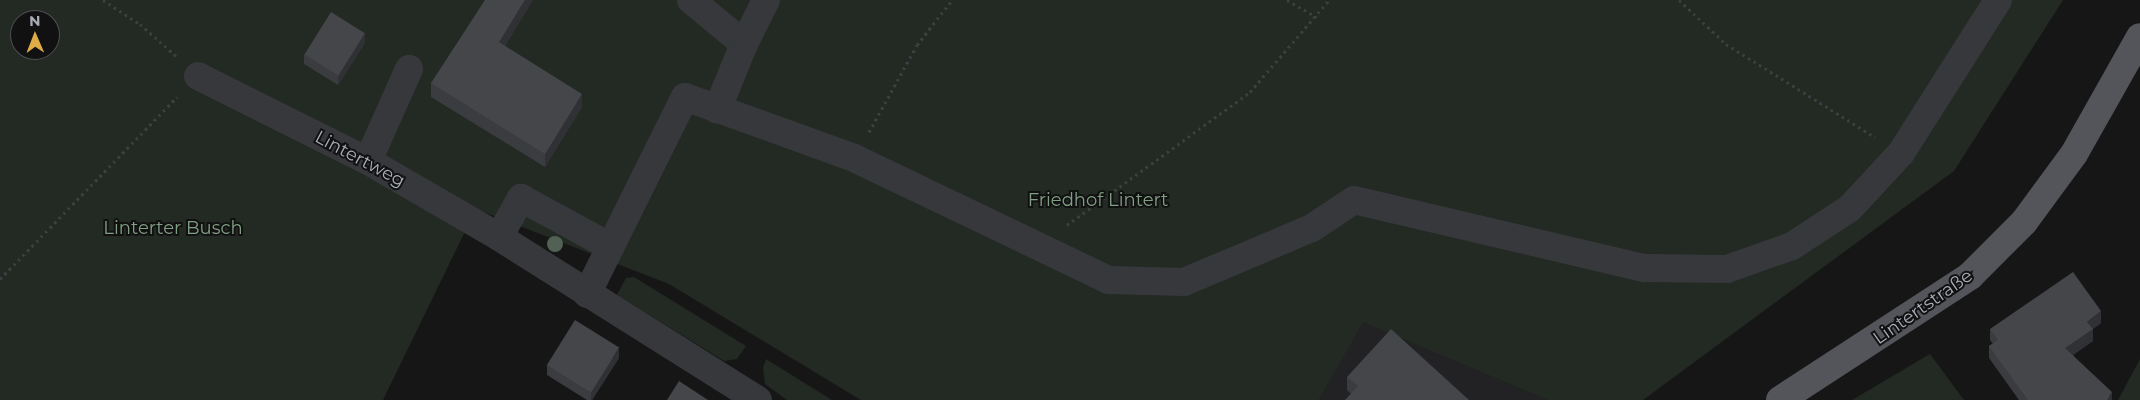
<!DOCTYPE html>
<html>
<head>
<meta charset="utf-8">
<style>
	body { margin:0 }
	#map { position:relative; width:2140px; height:400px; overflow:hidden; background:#161617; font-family:Montserrat,sans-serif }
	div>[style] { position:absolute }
	.built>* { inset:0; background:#222224 }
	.green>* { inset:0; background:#222a23 }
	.path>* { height:3px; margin-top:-1.5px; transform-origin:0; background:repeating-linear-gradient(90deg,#3d3f43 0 2.5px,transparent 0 6.5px) }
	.minor>* { height:28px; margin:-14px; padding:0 14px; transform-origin:14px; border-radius:14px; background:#37383c }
	.major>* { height:28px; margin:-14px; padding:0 14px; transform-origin:14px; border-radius:14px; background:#53555b }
	.trees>* { width:16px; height:16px; margin:-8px; border-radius:50%; background:#516153 }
	.wall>* { inset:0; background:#3b3c40 }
	.shaded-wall>* { inset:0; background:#303134 }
	.building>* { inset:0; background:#45464a; transform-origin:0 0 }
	span { translate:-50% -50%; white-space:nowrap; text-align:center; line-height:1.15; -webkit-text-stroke:4px #111112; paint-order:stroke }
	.street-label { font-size:18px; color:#a9adb6 }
	.park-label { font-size:18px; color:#829f84 }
	.north { position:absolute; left:10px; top:10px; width:50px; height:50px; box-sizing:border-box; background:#111112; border:1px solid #4e4f54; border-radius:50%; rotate:359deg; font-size:14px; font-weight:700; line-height:20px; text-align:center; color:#a9adb6 }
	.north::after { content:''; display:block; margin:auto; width:18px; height:22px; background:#deab47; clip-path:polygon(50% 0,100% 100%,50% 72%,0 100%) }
</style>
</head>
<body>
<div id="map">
	<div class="built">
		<div style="clip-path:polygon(1362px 321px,1547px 400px,1319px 400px)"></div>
	</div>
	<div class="green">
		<div style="clip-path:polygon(evenodd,0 0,2063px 0,1954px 171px,1643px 400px,1547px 400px,1363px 322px,1319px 400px,861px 400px,669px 284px,476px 209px,383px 400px,0 400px,0 0,20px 20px,50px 20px,50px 50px,20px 50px,20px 20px)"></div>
		<div style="clip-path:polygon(634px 277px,746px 346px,737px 359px,724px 361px,617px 295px,626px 278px)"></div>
		<div style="clip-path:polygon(1930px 354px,1964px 400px,1852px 400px)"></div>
		<div style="clip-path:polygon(766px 359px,832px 400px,787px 400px,765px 384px,763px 368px)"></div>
		<div style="clip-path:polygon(2140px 359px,2140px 400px,2118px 400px)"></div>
	</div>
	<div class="path">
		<div style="left:103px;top:0;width:44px;rotate:33deg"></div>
		<div style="left:140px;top:24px;width:48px;rotate:41.6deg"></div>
		<div style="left:1287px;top:0;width:34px;rotate:30deg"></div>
		<div style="left:1679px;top:0;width:64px;rotate:43.1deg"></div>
		<div style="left:1726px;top:44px;width:176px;rotate:32deg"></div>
		<div style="left:869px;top:132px;width:99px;rotate:-61.1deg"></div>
		<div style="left:917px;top:45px;width:57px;rotate:-52.1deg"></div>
		<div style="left:1067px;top:225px;width:226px;rotate:-36deg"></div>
		<div style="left:1250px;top:92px;width:121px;rotate:-49.3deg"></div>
		<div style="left:0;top:279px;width:254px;rotate:-45.8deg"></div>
	</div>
	<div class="minor">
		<div style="left:691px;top:0;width:69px;rotate:39.7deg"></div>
		<div style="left:744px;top:44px;width:71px;rotate:112.2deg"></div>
		<div style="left:744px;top:44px;width:49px;rotate:-63.4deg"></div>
		<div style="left:198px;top:76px;width:190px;rotate:26.6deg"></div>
		<div style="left:368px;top:161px;width:151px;rotate:30.1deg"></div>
		<div style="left:499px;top:237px;width:306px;rotate:32.2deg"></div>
		<div style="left:368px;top:161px;width:101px;rotate:-66deg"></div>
		<div style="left:499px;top:237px;width:45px;rotate:-60.6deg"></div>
		<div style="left:521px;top:198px;width:102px;rotate:28.6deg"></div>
		<div style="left:587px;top:294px;width:220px;rotate:-63.6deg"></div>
		<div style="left:685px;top:97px;width:180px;rotate:19.8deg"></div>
		<div style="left:854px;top:158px;width:283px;rotate:25.6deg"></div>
		<div style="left:1109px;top:280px;width:75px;rotate:1.5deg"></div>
		<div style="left:1184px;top:282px;width:139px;rotate:-22.9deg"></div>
		<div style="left:1312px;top:228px;width:50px;rotate:-33.7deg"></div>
		<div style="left:1354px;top:200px;width:299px;rotate:13.2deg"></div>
		<div style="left:1645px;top:268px;width:82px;rotate:0.7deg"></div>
		<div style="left:1727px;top:269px;width:69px;rotate:-19.5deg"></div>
		<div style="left:1792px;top:246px;width:69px;rotate:-33.2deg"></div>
		<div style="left:1850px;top:208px;width:75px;rotate:-47.2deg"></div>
		<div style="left:1901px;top:153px;width:181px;rotate:-57.6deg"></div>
	</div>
	<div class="major">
		<div style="left:1780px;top:400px;width:227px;rotate:-33.1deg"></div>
		<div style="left:1970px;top:276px;width:76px;rotate:-45deg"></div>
		<div style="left:2024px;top:222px;width:84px;rotate:-53.7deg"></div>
		<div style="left:2074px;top:154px;width:134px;rotate:-60.6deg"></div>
	</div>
	<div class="trees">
		<div style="left:555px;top:244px"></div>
	</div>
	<div class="wall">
		<div style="clip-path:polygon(533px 0,505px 46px,582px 107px,545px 167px,431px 97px,431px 83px)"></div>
		<div style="clip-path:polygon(365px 43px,338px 85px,304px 64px,304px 54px)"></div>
		<div style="clip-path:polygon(2101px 323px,2093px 329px,2093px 341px,2073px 355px,2112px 400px,2019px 400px,1989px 358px,1989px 346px,1993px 344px,1990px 340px,1990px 329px)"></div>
		<div style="clip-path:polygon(619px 358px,592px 400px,587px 400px,547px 375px,547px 365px)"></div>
		<div style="clip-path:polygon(1347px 377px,1469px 400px,1351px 394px,1347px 390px)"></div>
	</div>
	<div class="shaded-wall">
		<div style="clip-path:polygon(525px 0,533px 0,499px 55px,499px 42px)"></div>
		<div style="clip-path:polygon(365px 33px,365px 43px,338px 85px,338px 75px)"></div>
		<div style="clip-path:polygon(582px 94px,582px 107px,545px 167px,545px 154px)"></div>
		<div style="clip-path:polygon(2101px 311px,2101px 323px,2093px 329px,2093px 341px,2065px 360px,2065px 348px,2087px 322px)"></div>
		<div style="clip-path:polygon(619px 348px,619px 358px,592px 400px,591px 400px,591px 392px)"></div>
		<div style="clip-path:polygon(2112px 392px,2112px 400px,2107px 400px)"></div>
	</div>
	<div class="building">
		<div style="clip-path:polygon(485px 0,525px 0,499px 42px,582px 94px,545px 154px,431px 83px)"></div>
		<div style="left:331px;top:12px;width:40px;height:50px;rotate:32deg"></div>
		<div style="clip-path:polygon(2073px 272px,2101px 311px,2087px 322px,2093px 329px,2065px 348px,2112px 392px,2107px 400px,2028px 400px,1989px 346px,1998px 340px,1990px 329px)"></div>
		<div style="left:575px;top:320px;width:52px;height:53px;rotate:32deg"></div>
		<div style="clip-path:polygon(1391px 329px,1469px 400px,1345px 400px,1358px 386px,1347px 377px)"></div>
		<div style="clip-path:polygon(679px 381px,708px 400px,667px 400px)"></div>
	</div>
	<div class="street-label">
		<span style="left:360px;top:159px;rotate:28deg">Lintertweg</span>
		<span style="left:1923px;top:307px;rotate:-35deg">Lintertstraße</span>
	</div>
	<div class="park-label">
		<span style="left:1098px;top:200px">Friedhof Lintert</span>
		<span style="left:173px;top:228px">Linterter Busch</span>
	</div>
	<div class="north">N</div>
</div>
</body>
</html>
